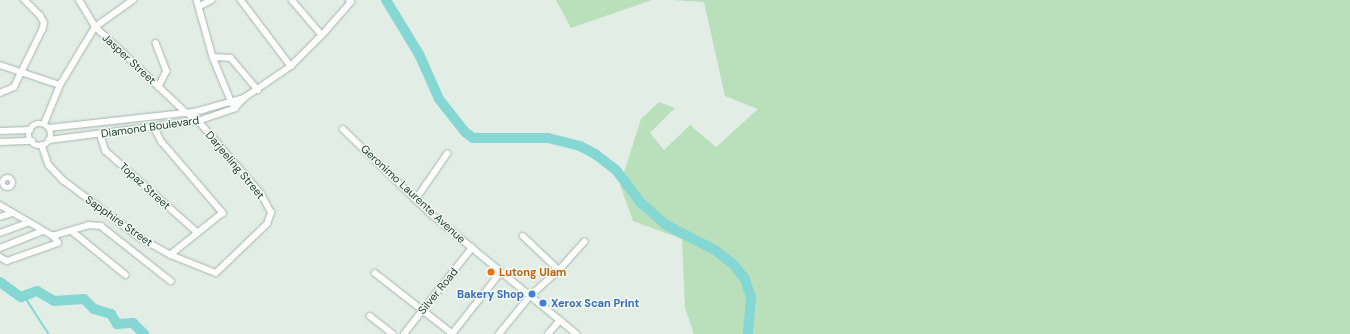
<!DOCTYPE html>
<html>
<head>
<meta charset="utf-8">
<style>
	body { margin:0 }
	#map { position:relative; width:1350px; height:334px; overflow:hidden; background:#e2ede6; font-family:"DM Sans",sans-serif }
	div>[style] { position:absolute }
	.green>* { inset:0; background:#b9e0bb }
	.stream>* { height:1.5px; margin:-0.75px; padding:0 0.75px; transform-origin:0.75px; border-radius:0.75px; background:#85d7d3 }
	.river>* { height:10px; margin:-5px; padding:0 5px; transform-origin:5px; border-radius:5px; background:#85d7d3 }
	.roads { filter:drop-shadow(0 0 1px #a4b6ac) drop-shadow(0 0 1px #a4b6ac) }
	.minor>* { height:5.5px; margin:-2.75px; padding:0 2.75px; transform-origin:2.75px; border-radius:2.75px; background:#fff }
	.minor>.ring { margin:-2.75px; padding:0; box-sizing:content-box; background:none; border:5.5px solid #fff; border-radius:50% }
	.dots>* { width:11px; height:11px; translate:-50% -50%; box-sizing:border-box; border:2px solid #f3f9f5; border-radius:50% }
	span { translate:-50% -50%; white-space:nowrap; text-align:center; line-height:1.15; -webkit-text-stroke:3px #f3f9f5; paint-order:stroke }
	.street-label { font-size:11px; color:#204031 }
	.food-label { font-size:11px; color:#c56008; font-weight:700 }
	.left { translate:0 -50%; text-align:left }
	.shop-label { font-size:11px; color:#366cbe; font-weight:700 }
	.right { translate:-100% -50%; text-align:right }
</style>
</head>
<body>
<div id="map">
	<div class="green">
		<div style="clip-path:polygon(556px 0,652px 0,571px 28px)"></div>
		<div style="clip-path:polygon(672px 0,1350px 0,1350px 334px,694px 334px,685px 308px,682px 239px,633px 221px,620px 185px,641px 119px,659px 102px,675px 108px,650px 133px,664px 150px,690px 125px,716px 147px,758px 109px,725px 96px,704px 2px)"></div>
	</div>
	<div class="stream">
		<div style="left:25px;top:297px;width:44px;rotate:57deg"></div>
	</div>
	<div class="river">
		<div style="left:386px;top:0;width:63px;rotate:58.6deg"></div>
		<div style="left:419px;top:54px;width:49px;rotate:66deg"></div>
		<div style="left:439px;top:99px;width:42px;rotate:51.8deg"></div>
		<div style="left:465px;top:132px;width:10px;rotate:37deg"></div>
		<div style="left:473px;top:138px;width:75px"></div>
		<div style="left:548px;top:138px;width:33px;rotate:14deg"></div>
		<div style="left:580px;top:146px;width:17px;rotate:28deg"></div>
		<div style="left:595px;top:154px;width:26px;rotate:37deg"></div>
		<div style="left:616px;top:170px;width:41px;rotate:52.9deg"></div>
		<div style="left:641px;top:203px;width:33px;rotate:41deg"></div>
		<div style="left:666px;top:225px;width:55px;rotate:27deg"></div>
		<div style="left:715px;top:250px;width:24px;rotate:38deg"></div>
		<div style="left:734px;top:265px;width:18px;rotate:52deg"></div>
		<div style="left:745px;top:279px;width:20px;rotate:72deg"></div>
		<div style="left:751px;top:298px;width:36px;rotate:95deg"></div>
		<div style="left:0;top:282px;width:26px;rotate:36deg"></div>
		<div style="left:21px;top:297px;width:17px;rotate:-21deg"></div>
		<div style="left:37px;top:291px;width:20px;rotate:30deg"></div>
		<div style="left:54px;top:301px;width:30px;rotate:-4deg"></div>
		<div style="left:84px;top:299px;width:14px;rotate:45deg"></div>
		<div style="left:94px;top:309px;width:18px;rotate:16deg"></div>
		<div style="left:111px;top:314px;width:12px;rotate:59deg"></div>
		<div style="left:117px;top:324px;width:16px;rotate:-4deg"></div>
		<div style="left:133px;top:323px;width:16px;rotate:45deg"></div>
	</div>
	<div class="roads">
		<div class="minor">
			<div style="left:197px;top:0;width:59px;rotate:74.3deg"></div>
			<div style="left:213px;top:57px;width:50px;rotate:67.6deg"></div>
			<div style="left:241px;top:0;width:83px;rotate:52.9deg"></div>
			<div style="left:292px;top:0;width:46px;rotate:49.4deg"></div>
			<div style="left:200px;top:6px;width:13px;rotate:-27deg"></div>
			<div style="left:156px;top:43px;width:30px;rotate:69deg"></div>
			<div style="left:167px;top:71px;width:18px;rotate:117deg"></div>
			<div style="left:213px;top:57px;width:18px;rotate:3deg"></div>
			<div style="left:231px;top:58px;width:42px;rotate:49.8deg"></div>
			<div style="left:0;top:65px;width:63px;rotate:18.4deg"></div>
			<div style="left:0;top:93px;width:15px;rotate:-23deg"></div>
			<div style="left:14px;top:87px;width:64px;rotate:-63.8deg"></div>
			<div style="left:42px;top:30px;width:7px;rotate:-74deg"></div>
			<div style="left:44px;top:23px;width:8px;rotate:-120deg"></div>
			<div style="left:40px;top:16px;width:23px;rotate:-135deg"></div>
			<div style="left:44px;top:124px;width:42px;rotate:-67.7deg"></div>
			<div style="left:60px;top:85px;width:68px;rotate:-58.9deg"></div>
			<div style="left:95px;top:27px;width:47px;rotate:-35.4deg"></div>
			<div class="ring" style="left:29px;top:124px;width:16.5px;height:16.5px"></div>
			<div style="left:154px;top:127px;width:17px;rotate:62deg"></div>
			<div style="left:162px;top:142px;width:94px;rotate:49.3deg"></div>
			<div style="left:223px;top:213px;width:67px;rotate:141.1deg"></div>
			<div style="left:49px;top:128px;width:147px;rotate:-6.3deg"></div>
			<div style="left:195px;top:112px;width:51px;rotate:-15.9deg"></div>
			<div style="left:343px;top:129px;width:121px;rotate:44deg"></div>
			<div style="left:430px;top:213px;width:190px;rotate:39.5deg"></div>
			<div style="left:0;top:131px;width:30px;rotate:-2deg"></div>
			<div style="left:100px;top:134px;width:18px;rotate:71deg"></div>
			<div style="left:106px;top:151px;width:123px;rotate:41.7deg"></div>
			<div style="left:49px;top:140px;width:150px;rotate:-7.3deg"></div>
			<div style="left:198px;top:121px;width:39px;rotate:-19deg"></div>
			<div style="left:235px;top:108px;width:13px;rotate:-48deg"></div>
			<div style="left:244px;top:98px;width:57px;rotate:-34.2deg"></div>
			<div style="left:291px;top:66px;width:44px;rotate:-45deg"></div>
			<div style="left:322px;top:35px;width:44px;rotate:-48.7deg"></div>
			<div style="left:351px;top:2px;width:3px;rotate:-135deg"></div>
			<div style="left:0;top:142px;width:32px;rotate:-2deg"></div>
			<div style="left:42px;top:145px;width:21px;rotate:71deg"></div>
			<div style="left:49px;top:165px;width:21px;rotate:47deg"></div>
			<div style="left:63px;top:180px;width:99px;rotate:36.8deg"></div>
			<div style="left:142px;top:239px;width:33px;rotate:29deg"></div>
			<div style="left:171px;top:255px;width:48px;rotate:21.8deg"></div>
			<div style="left:216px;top:273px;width:71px;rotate:-43.9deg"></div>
			<div style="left:267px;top:224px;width:12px;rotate:-70deg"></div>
			<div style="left:271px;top:213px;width:21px;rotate:-118deg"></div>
			<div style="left:261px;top:194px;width:96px;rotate:-130.8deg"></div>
			<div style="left:198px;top:121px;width:14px;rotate:-146deg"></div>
			<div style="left:186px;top:113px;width:125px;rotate:-136.6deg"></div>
			<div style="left:95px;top:27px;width:31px;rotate:-121deg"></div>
			<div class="ring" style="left:2.5px;top:177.5px;width:5.5px;height:5.5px"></div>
			<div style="left:416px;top:199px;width:55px;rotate:-55.4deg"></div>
			<div style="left:0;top:205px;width:61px;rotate:30.3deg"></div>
			<div style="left:53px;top:236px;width:37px;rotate:-17deg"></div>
			<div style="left:88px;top:225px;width:13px;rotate:4deg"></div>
			<div style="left:101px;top:226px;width:89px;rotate:38.2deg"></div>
			<div style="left:0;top:217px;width:13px;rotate:-18deg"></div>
			<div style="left:73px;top:232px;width:68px;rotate:39.1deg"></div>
			<div style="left:0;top:233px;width:30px;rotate:-20deg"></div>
			<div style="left:523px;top:236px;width:50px;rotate:43.4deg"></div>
			<div style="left:0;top:248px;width:46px;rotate:-21.6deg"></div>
			<div style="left:0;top:257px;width:8px;rotate:30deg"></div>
			<div style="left:7px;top:261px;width:54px;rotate:-19.4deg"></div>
			<div style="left:58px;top:243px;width:9px;rotate:-126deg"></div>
			<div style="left:375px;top:273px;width:99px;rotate:38deg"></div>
			<div style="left:370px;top:316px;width:29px;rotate:38deg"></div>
			<div style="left:404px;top:334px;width:110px;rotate:-51.7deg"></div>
			<div style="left:452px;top:334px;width:79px;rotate:-51.7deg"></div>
			<div style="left:499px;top:334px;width:49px;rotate:-50.8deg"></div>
			<div style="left:530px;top:296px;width:39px;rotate:-42deg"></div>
			<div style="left:559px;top:270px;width:38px;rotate:-48deg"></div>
			<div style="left:548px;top:334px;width:18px;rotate:-49deg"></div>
		</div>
	</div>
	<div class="dots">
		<div style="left:491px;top:272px;background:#e8710a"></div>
		<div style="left:532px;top:294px;background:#3f7fe0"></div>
		<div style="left:543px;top:303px;background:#3f7fe0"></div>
	</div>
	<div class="street-label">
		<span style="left:129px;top:59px;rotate:43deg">Jasper Street</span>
		<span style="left:150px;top:127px;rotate:-8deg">Diamond Boulevard</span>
		<span style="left:235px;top:165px;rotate:50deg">Darjeeling Street</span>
		<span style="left:145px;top:186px;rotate:42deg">Topaz Street</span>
		<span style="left:413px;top:194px;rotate:43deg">Geronimo Laurente Avenue</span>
		<span style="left:119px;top:221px;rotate:35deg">Sapphire Street</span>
		<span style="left:438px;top:291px;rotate:-51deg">Silver Road</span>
	</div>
	<div class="food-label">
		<span class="left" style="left:499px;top:272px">Lutong Ulam</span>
	</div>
	<div class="shop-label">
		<span class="right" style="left:524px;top:294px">Bakery Shop</span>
		<span class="left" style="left:551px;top:303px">Xerox Scan Print</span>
	</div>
</div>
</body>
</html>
